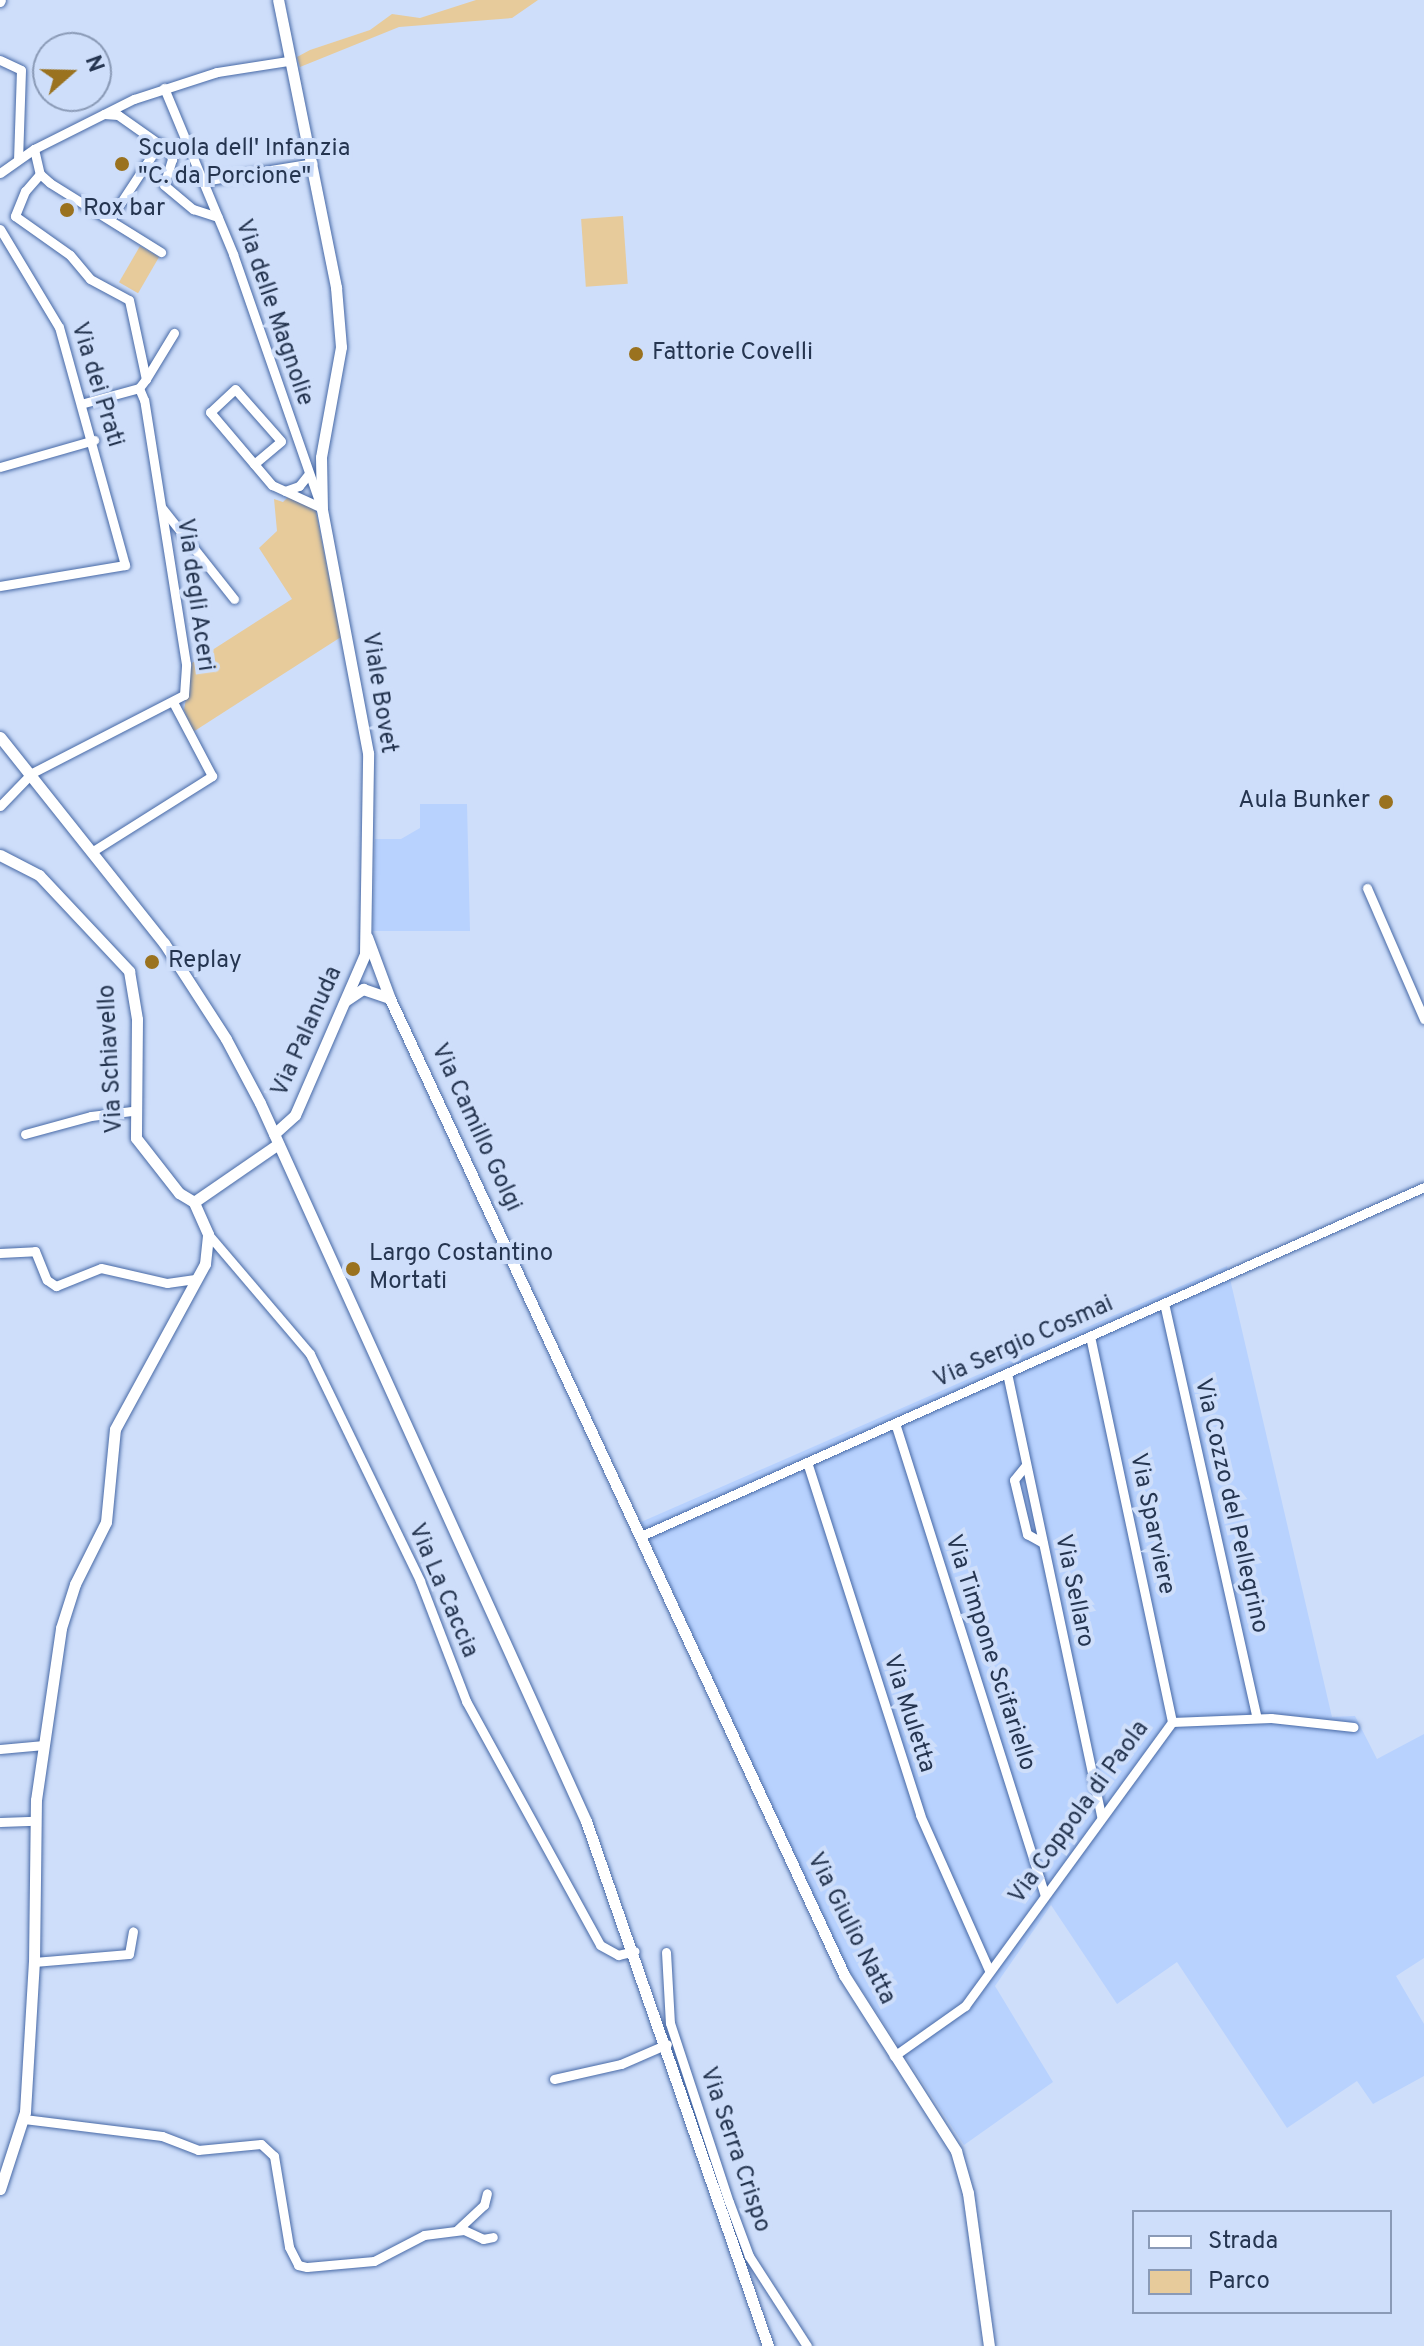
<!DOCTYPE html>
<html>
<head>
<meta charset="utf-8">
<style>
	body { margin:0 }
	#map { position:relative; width:1424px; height:2346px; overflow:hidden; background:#cedefa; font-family:Overpass,sans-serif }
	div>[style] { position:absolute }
	.built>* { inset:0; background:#b8d2fe }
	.green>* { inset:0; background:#e7cb9b; transform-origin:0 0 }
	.roads { filter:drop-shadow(0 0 2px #4769a6) drop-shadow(0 0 2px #4769a6) }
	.minor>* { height:9px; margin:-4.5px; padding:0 4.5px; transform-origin:4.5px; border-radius:4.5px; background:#fff }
	.tertiary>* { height:11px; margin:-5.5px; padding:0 5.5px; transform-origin:5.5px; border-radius:5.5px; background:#fff }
	.dots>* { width:22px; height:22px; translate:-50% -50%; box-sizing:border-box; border:4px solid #cedefa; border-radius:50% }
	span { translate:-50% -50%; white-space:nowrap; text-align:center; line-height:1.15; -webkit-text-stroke:8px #cedefa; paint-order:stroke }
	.poi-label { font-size:24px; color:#253550 }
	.left { translate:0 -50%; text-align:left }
	.right { translate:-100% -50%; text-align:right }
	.street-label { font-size:24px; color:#253550 }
	.legend { position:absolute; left:1132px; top:2210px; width:260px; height:104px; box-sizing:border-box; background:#cedefa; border:2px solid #8a9ab6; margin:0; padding:10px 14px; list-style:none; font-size:24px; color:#253550 }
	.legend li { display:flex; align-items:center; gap:16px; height:40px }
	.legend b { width:40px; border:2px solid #8a9ab6 }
	.north { position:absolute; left:32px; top:32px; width:80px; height:80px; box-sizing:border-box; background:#cedefa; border:2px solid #8a9ab6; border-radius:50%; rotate:70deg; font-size:22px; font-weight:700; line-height:32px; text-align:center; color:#253550 }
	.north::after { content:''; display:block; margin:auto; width:28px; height:36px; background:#9a721f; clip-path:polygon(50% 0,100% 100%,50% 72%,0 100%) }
</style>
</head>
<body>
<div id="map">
	<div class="built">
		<div style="clip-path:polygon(420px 804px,467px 804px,470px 931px,373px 931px,375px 839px,401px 839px,420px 828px)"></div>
		<div style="clip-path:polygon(1227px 1266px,1332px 1717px,1355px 1716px,1377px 1759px,1424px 1734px,1424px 1958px,1396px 1976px,1424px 2024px,1424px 2076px,1373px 2104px,1357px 2081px,1287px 2128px,1177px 1962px,1117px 2004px,1051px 1905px,995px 1986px,1053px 2082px,964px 2145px,846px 1966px,641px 1522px)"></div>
	</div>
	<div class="green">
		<div style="clip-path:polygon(476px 0,538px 0,512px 18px,399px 27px,300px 67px,297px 57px,310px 50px,370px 30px,392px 14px,420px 18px)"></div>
		<div style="left:623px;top:216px;width:68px;height:42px;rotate:86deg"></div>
		<div style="left:140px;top:246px;width:22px;height:42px;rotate:30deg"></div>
		<div style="clip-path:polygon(289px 496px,315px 507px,341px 637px,193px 732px,184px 710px,192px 663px,292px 599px,259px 548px,277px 531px,274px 499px,283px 502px)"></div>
	</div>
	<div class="roads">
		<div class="minor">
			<div style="left:0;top:2px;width:2px;rotate:-63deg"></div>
			<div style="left:0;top:60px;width:23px;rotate:25deg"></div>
			<div style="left:21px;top:70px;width:89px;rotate:91.9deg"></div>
			<div style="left:164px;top:88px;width:180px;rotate:67.4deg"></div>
			<div style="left:233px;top:254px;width:265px;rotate:70.8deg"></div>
			<div style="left:104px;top:114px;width:14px;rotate:4deg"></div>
			<div style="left:118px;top:115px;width:62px;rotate:35.2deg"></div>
			<div style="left:169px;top:151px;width:9px;rotate:69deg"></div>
			<div style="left:172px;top:159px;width:27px;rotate:107deg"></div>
			<div style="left:164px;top:185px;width:38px;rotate:40deg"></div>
			<div style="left:193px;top:209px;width:26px;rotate:18deg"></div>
			<div style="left:34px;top:149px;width:26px;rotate:77deg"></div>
			<div style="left:40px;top:174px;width:13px;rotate:42deg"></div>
			<div style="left:50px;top:183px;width:131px;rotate:31.9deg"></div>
			<div style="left:0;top:173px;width:42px;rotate:-35.2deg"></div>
			<div style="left:34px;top:149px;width:112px;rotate:-26.6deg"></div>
			<div style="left:134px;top:99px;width:87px;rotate:-18deg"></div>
			<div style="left:217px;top:72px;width:72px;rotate:-8.8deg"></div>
			<div style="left:40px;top:174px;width:23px;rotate:131deg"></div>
			<div style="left:25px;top:191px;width:27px;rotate:112deg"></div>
			<div style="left:15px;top:216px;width:67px;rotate:35.3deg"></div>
			<div style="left:70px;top:255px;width:31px;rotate:50deg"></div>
			<div style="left:90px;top:279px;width:44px;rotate:28.3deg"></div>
			<div style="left:129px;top:300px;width:81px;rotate:77.9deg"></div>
			<div style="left:146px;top:379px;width:11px;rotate:128deg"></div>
			<div style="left:203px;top:181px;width:111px;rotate:-9.3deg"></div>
			<div style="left:110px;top:219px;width:91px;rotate:-56.7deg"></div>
			<div style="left:0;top:229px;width:114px;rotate:59deg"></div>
			<div style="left:59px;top:327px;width:247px;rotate:74.5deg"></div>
			<div style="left:125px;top:565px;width:127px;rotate:170.5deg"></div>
			<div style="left:146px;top:379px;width:54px;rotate:-58.7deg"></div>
			<div style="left:254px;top:464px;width:35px;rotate:-40deg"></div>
			<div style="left:281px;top:441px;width:69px;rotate:-131.5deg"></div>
			<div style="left:235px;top:389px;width:34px;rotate:137deg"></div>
			<div style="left:210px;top:412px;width:96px;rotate:49.7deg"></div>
			<div style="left:272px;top:485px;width:53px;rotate:24.6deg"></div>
			<div style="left:0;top:467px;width:98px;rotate:-16deg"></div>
			<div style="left:285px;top:491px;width:15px;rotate:-20deg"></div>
			<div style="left:299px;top:486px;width:14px;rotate:-51deg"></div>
			<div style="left:162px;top:508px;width:116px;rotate:51.6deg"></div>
			<div style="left:0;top:806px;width:46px;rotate:-45.9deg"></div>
			<div style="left:32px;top:773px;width:171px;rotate:-27.2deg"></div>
			<div style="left:184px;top:695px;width:31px;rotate:-86deg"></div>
			<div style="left:186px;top:664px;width:267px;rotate:-99deg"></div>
			<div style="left:144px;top:400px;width:13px;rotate:-113deg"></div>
			<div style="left:139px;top:388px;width:57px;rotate:164.7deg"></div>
			<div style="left:93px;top:851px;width:141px;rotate:-32.2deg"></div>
			<div style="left:212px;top:776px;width:81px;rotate:-117.8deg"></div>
			<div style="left:1367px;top:888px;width:143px;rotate:66.5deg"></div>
			<div style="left:25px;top:1134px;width:68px;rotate:-15.3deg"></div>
			<div style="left:91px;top:1116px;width:41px;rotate:-7deg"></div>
			<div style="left:208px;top:1234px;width:157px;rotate:49.6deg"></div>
			<div style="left:310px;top:1354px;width:252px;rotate:64.1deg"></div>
			<div style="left:420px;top:1581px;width:129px;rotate:69deg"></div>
			<div style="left:466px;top:1701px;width:278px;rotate:61.2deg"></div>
			<div style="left:600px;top:1945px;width:21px;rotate:29deg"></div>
			<div style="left:618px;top:1955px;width:17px;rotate:-13deg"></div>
			<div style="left:0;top:1253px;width:35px;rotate:-3deg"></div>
			<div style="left:35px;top:1251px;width:31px;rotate:68deg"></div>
			<div style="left:47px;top:1280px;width:11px;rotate:34deg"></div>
			<div style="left:56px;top:1286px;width:48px;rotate:-21.8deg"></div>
			<div style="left:101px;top:1268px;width:68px;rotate:12.8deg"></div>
			<div style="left:167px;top:1283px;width:30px;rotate:-8deg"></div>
			<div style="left:1164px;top:1303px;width:425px;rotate:77.4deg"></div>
			<div style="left:1090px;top:1336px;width:395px;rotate:78deg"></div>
			<div style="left:1007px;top:1373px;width:454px;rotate:78deg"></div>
			<div style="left:895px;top:1423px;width:494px;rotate:72.4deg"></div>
			<div style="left:807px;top:1462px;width:371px;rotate:72.2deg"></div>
			<div style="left:920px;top:1815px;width:170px;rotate:66deg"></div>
			<div style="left:1026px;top:1465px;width:19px;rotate:129deg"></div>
			<div style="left:1014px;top:1480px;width:56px;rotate:76.5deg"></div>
			<div style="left:1027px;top:1534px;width:18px;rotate:29deg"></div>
			<div style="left:641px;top:1536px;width:857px;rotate:-24.02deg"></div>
			<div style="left:0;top:1749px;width:44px;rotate:-5.2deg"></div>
			<div style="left:0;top:1822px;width:35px;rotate:-2deg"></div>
			<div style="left:666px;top:1952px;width:71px;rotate:86.8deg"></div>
			<div style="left:670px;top:2023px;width:188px;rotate:71.8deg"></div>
			<div style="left:729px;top:2202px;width:58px;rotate:69.7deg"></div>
			<div style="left:749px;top:2256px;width:107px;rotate:57.2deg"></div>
			<div style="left:34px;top:1962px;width:95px;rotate:-4.8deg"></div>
			<div style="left:129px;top:1954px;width:23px;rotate:-80deg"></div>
			<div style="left:894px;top:2056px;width:87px;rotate:-35.2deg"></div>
			<div style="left:965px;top:2006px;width:351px;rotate:-53.9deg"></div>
			<div style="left:1172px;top:1722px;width:99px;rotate:-2.3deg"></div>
			<div style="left:1271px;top:1718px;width:83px;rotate:6.2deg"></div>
			<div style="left:554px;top:2079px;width:69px;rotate:-12.6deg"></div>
			<div style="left:621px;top:2064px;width:50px;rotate:-23.5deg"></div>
			<div style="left:24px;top:2119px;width:139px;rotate:7deg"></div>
			<div style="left:162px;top:2136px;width:39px;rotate:21deg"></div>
			<div style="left:198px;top:2150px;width:63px;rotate:-5.4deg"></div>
			<div style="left:261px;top:2144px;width:18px;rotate:43deg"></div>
			<div style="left:274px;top:2156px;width:92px;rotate:80.6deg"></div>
			<div style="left:289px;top:2247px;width:20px;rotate:63deg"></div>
			<div style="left:298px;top:2265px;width:9px;rotate:13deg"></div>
			<div style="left:307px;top:2267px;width:67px;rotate:-5.1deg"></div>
			<div style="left:374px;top:2261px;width:56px;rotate:-27.5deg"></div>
			<div style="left:424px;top:2235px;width:40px;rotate:-7.1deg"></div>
			<div style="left:464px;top:2230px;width:21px;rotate:25deg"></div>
			<div style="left:483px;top:2239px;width:10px;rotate:-11deg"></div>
			<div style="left:457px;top:2230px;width:37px;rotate:-43deg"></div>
			<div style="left:484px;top:2205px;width:12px;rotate:-76deg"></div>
		</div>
		<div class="tertiary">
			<div style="left:0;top:737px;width:263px;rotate:51.5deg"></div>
			<div style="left:164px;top:943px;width:114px;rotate:57.1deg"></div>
			<div style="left:226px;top:1039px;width:72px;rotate:62deg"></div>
			<div style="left:260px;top:1103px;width:789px;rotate:65.58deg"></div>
			<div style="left:586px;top:1821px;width:556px;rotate:70.88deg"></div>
			<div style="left:0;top:855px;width:44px;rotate:27.1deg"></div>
			<div style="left:39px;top:875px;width:132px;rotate:46.8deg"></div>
			<div style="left:129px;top:971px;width:49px;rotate:80.5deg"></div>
			<div style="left:137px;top:1019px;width:119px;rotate:90.5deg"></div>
			<div style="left:136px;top:1138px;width:70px;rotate:52deg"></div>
			<div style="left:179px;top:1193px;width:17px;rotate:31deg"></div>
			<div style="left:367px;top:937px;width:66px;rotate:69.6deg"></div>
			<div style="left:390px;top:999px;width:1076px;rotate:65.05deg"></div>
			<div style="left:844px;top:1975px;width:209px;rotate:57.5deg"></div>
			<div style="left:956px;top:2151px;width:44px;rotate:74.1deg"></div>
			<div style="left:968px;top:2193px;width:154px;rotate:82.2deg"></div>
			<div style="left:345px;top:1001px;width:22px;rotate:-34deg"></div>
			<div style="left:363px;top:989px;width:28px;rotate:19deg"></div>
			<div style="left:274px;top:1134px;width:28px;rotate:-42deg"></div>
			<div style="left:295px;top:1115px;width:176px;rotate:-66.5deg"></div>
			<div style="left:365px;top:954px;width:201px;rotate:-89.1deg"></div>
			<div style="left:368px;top:753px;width:248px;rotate:-100.7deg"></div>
			<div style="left:322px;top:509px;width:52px;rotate:-91.1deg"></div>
			<div style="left:321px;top:457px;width:112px;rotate:-79.7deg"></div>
			<div style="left:341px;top:347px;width:60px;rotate:-94.8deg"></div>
			<div style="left:336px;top:287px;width:293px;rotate:-101.4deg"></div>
			<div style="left:0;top:2189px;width:81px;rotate:-72deg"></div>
			<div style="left:25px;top:2112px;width:150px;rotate:-86.6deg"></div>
			<div style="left:34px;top:1962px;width:162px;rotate:-89.3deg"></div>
			<div style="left:36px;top:1800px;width:174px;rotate:-81.7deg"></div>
			<div style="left:61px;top:1628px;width:46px;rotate:-72.3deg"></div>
			<div style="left:75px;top:1584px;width:69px;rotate:-63.4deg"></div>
			<div style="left:106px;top:1522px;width:93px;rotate:-84.5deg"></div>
			<div style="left:115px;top:1429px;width:188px;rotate:-61.4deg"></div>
			<div style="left:205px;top:1264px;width:30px;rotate:-84deg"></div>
			<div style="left:208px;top:1234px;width:35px;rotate:-114deg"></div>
			<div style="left:194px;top:1202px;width:102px;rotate:-34.6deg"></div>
		</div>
	</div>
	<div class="dots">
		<div style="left:122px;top:164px;background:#9a721f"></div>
		<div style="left:67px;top:210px;background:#9a721f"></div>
		<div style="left:636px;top:354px;background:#9a721f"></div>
		<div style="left:1386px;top:802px;background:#9a721f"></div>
		<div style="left:152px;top:962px;background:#9a721f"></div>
		<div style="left:353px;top:1269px;background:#9a721f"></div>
	</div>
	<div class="poi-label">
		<span class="left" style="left:138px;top:164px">Scuola dell' Infanzia<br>"C. da Porcione"</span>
		<span class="left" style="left:83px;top:210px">Rox bar</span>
		<span class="left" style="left:652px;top:354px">Fattorie Covelli</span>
		<span class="right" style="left:1370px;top:802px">Aula Bunker</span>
		<span class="left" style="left:168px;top:962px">Replay</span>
		<span class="left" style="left:369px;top:1269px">Largo Costantino<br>Mortati</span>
	</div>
	<div class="street-label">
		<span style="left:273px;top:313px;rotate:71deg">Via delle Magnolie</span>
		<span style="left:96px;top:385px;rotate:73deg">Via dei Prati</span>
		<span style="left:194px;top:595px;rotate:82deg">Via degli Aceri</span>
		<span style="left:378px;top:693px;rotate:81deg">Viale Bovet</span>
		<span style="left:308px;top:1032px;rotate:-66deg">Via Palanuda</span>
		<span style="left:112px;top:1059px;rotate:-93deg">Via Schiavello</span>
		<span style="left:475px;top:1128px;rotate:65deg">Via Camillo Golgi</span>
		<span style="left:1024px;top:1343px;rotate:-24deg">Via Sergio Cosmai</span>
		<span style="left:1230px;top:1506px;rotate:77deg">Via Cozzo del Pellegrino</span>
		<span style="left:1151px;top:1524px;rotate:78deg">Via Sparviere</span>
		<span style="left:442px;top:1591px;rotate:67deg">Via La Caccia</span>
		<span style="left:1073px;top:1591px;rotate:78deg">Via Sellaro</span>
		<span style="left:989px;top:1653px;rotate:72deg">Via Timpone Scifariello</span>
		<span style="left:908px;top:1714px;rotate:72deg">Via Muletta</span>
		<span style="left:1080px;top:1813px;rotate:-54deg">Via Coppola di Paola</span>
		<span style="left:850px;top:1929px;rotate:63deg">Via Giulio Natta</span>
		<span style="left:734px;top:2150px;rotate:71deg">Via Serra Crispo</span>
	</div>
	<ul class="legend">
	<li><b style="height:10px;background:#fff"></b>Strada</li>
	<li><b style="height:22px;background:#e7cb9b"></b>Parco</li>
	</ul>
	<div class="north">N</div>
</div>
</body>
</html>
